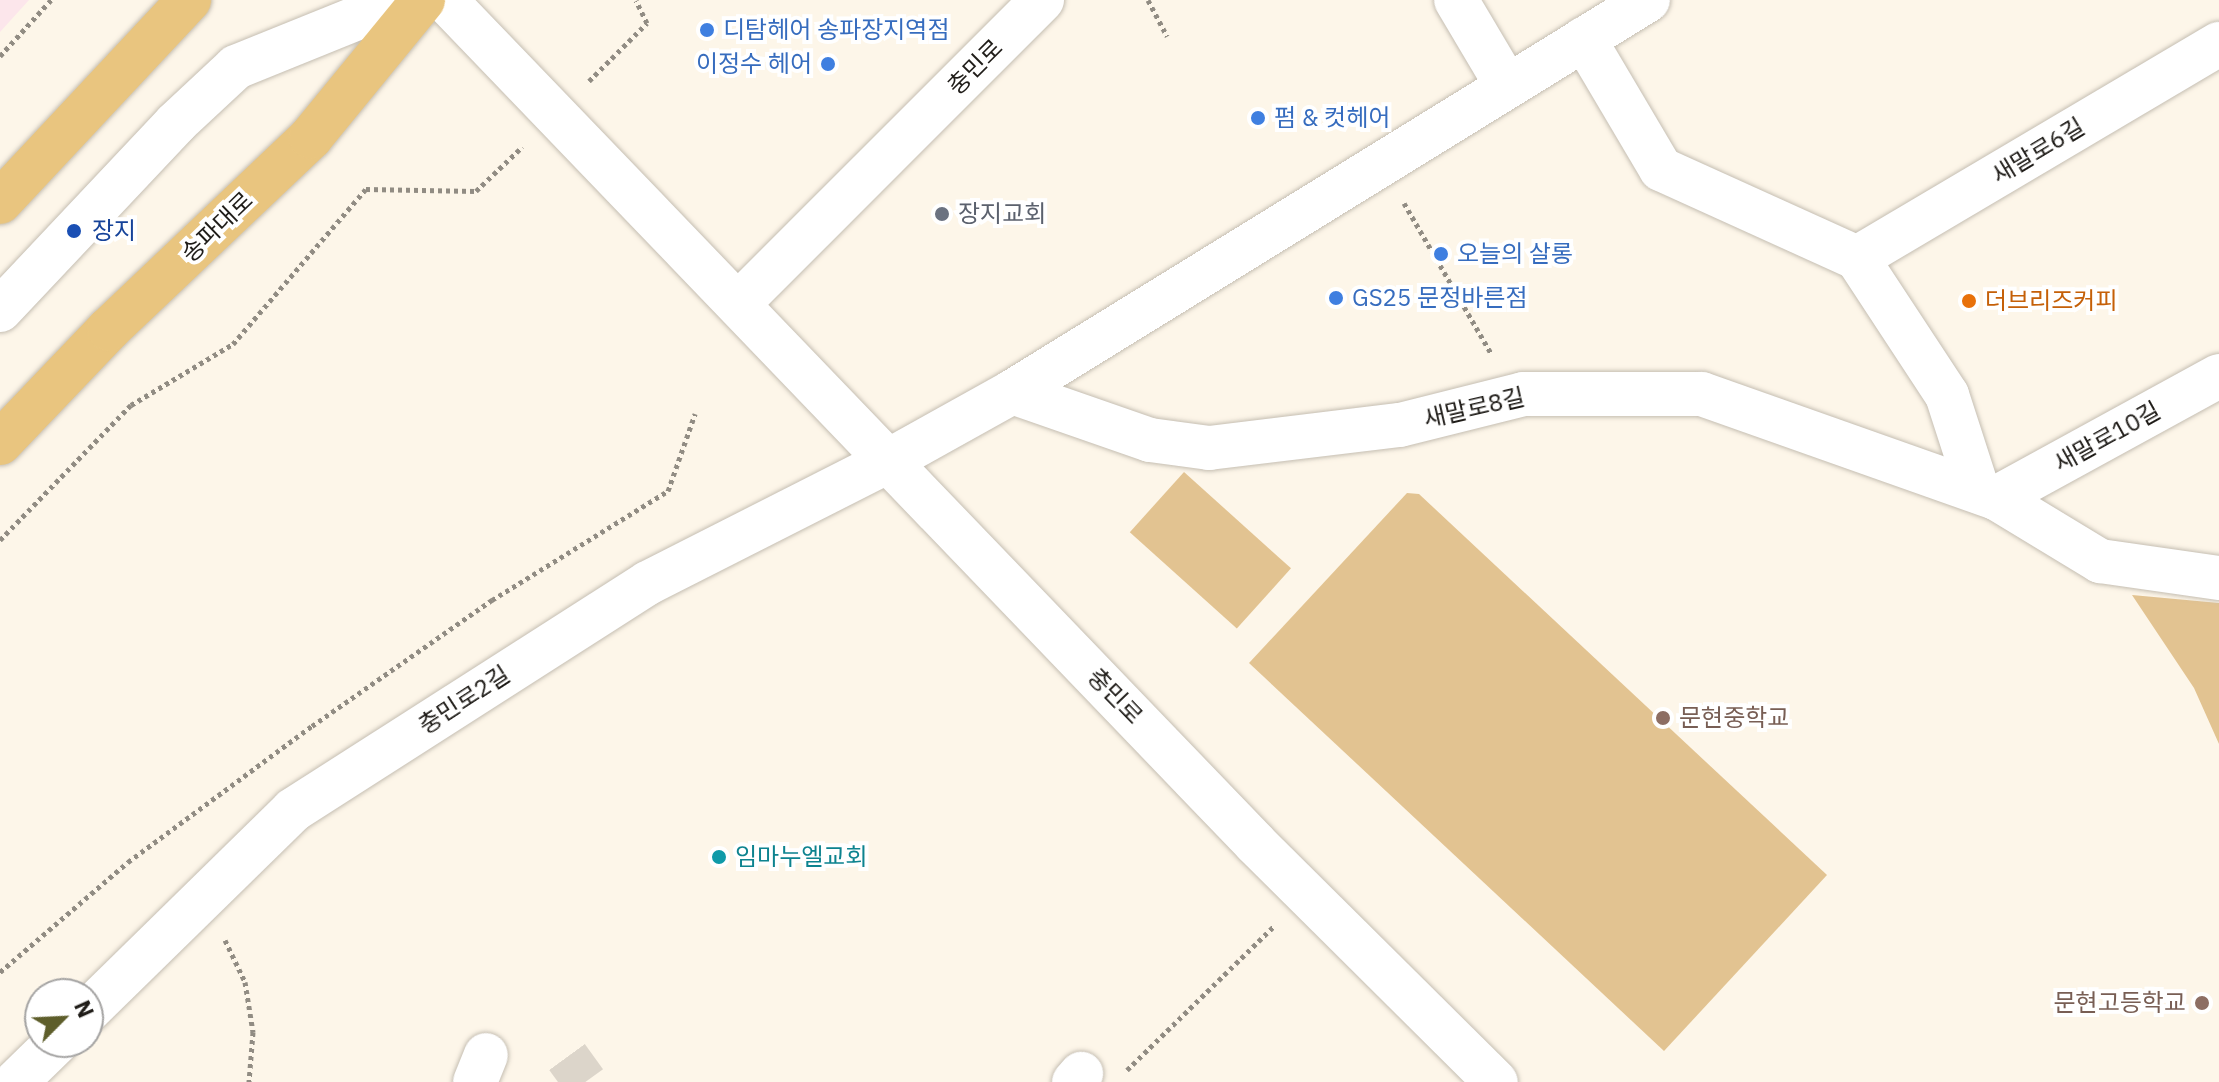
<!DOCTYPE html>
<html>
<head>
<meta charset="utf-8">
<style>
	body { margin:0 }
	#map { position:relative; width:2219px; height:1082px; overflow:hidden; background:#fdf6e9; font-family:"IBM Plex Sans","Noto Sans KR",sans-serif }
	div>[style] { position:absolute }
	.commercial>* { inset:0; background:#fce6eb }
	.green>* { inset:0; background:#e2c391; transform-origin:0 0 }
	.minor-tunnel>* { height:44px; margin-top:-22px; transform-origin:0; background:repeating-linear-gradient(90deg,#dcd5ca 0 44px,transparent 0 66px) }
	.path>* { height:5px; margin-top:-2.5px; transform-origin:0; background:repeating-linear-gradient(90deg,#918c83 0 4px,transparent 0 8px) }
	.roads { filter:drop-shadow(0 0 2px #c5beb2) drop-shadow(0 0 2px #c5beb2) }
	.minor>* { height:44px; margin:-22px; padding:0 22px; transform-origin:22px; border-radius:22px; background:#fff }
	.major>* { height:44px; margin:-22px; padding:0 22px; transform-origin:22px; border-radius:22px; background:#e9c57f }
	.dots>* { width:22px; height:22px; translate:-50% -50%; box-sizing:border-box; border:4px solid #fff; border-radius:50% }
	span { translate:-50% -50%; white-space:nowrap; text-align:center; line-height:1.15; -webkit-text-stroke:8px #fff; paint-order:stroke }
	.shop-label { font-size:24px; color:#366cbe }
	.left { translate:0 -50%; text-align:left }
	.right { translate:-100% -50%; text-align:right }
	.street-label { font-size:24px; color:#1f1c18 }
	.worship-label { font-size:24px; color:#5b616d }
	.transit-label { font-size:24px; color:#164399 }
	.food-label { font-size:24px; color:#c56008 }
	.education-label { font-size:24px; color:#785e54 }
	.culture-label { font-size:24px; color:#0d838f }
	.north { position:absolute; left:24px; top:978px; width:80px; height:80px; box-sizing:border-box; background:#fff; border:2px solid #a5a4a3; border-radius:50%; rotate:66deg; font-size:22px; font-weight:700; line-height:32px; text-align:center; color:#1f1c18 }
	.north::after { content:''; display:block; margin:auto; width:28px; height:36px; background:#5e5e2b; clip-path:polygon(50% 0,100% 100%,50% 72%,0 100%) }
</style>
</head>
<body>
<div id="map">
	<div class="commercial">
		<div style="clip-path:polygon(0 0,29px 0,0 32px)"></div>
	</div>
	<div class="green">
		<div style="left:1184px;top:472px;width:144px;height:81px;rotate:42deg"></div>
		<div style="clip-path:polygon(1407px 493px,1419px 494px,1827px 875px,1664px 1051px,1249px 663px)"></div>
		<div style="clip-path:polygon(2132px 595px,2219px 603px,2219px 744px,2194px 688px)"></div>
	</div>
	<div class="minor-tunnel">
		<div style="left:567px;top:1057px;width:31px;rotate:54deg"></div>
	</div>
	<div class="path">
		<div style="left:1148px;top:0;width:41px;rotate:62.2deg"></div>
		<div style="left:0;top:56px;width:76px;rotate:-47.7deg"></div>
		<div style="left:589px;top:81px;width:82px;rotate:-45deg"></div>
		<div style="left:647px;top:23px;width:25px;rotate:-116deg"></div>
		<div style="left:1404px;top:203px;width:173px;rotate:59.9deg"></div>
		<div style="left:0;top:540px;width:188px;rotate:-45.9deg"></div>
		<div style="left:131px;top:405px;width:119px;rotate:-30.9deg"></div>
		<div style="left:233px;top:344px;width:204px;rotate:-49.4deg"></div>
		<div style="left:366px;top:189px;width:110px;rotate:1deg"></div>
		<div style="left:476px;top:191px;width:64px;rotate:-43.7deg"></div>
		<div style="left:225px;top:940px;width:47px;rotate:64.5deg"></div>
		<div style="left:245px;top:982px;width:51px;rotate:80.9deg"></div>
		<div style="left:253px;top:1032px;width:50px;rotate:94.6deg"></div>
		<div style="left:0;top:972px;width:169px;rotate:-40.7deg"></div>
		<div style="left:128px;top:862px;width:229px;rotate:-36.5deg"></div>
		<div style="left:312px;top:726px;width:220px;rotate:-35deg"></div>
		<div style="left:492px;top:600px;width:207px;rotate:-31.8deg"></div>
		<div style="left:668px;top:491px;width:82px;rotate:-70.7deg"></div>
		<div style="left:1127px;top:1070px;width:206px;rotate:-44.4deg"></div>
	</div>
	<div class="roads">
		<div class="minor">
			<div style="left:445px;top:0;width:1170px;rotate:46.14deg"></div>
			<div style="left:1256px;top:844px;width:338px;rotate:44.8deg"></div>
			<div style="left:1456px;top:0;width:100px;rotate:59.3deg"></div>
			<div style="left:1584px;top:39px;width:151px;rotate:59.4deg"></div>
			<div style="left:1661px;top:169px;width:215px;rotate:24.4deg"></div>
			<div style="left:1857px;top:258px;width:164px;rotate:56.7deg"></div>
			<div style="left:1947px;top:395px;width:101px;rotate:72.1deg"></div>
			<div style="left:1857px;top:258px;width:421px;rotate:-30.6deg"></div>
			<div style="left:738px;top:304px;width:430px;rotate:-45deg"></div>
			<div style="left:0;top:310px;width:257px;rotate:-46.7deg"></div>
			<div style="left:176px;top:123px;width:82px;rotate:-43deg"></div>
			<div style="left:236px;top:67px;width:179px;rotate:-22deg"></div>
			<div style="left:1012px;top:392px;width:146px;rotate:19.2deg"></div>
			<div style="left:1150px;top:440px;width:60px;rotate:7.7deg"></div>
			<div style="left:1209px;top:448px;width:192px;rotate:-6.9deg"></div>
			<div style="left:1400px;top:425px;width:127px;rotate:-14.1deg"></div>
			<div style="left:1523px;top:394px;width:179px"></div>
			<div style="left:1702px;top:394px;width:312px;rotate:19.5deg"></div>
			<div style="left:1996px;top:498px;width:122px;rotate:31.2deg"></div>
			<div style="left:2100px;top:561px;width:120px;rotate:8.1deg"></div>
			<div style="left:1996px;top:498px;width:254px;rotate:-28.7deg"></div>
			<div style="left:88px;top:1011px;width:287px;rotate:-44.4deg"></div>
			<div style="left:293px;top:810px;width:421px;rotate:-32.6deg"></div>
			<div style="left:648px;top:583px;width:271px;rotate:-26.9deg"></div>
			<div style="left:890px;top:460px;width:140px;rotate:-29.1deg"></div>
			<div style="left:1012px;top:392px;width:747px;rotate:-31.65deg"></div>
			<div style="left:16px;top:1082px;width:57px;rotate:-44.3deg"></div>
			<div style="left:475px;top:1082px;width:29px;rotate:-68deg"></div>
			<div style="left:1074px;top:1082px;width:11px;rotate:-49deg"></div>
		</div>
		<div class="major">
			<div style="left:0;top:202px;width:277px;rotate:-46.9deg"></div>
			<div style="left:0;top:443px;width:158px;rotate:-46.3deg"></div>
			<div style="left:109px;top:329px;width:279px;rotate:-43.5deg"></div>
			<div style="left:311px;top:137px;width:177px;rotate:-50.7deg"></div>
		</div>
	</div>
	<div class="dots">
		<div style="left:707px;top:30px;background:#3f7fe0"></div>
		<div style="left:828px;top:64px;background:#3f7fe0"></div>
		<div style="left:1258px;top:118px;background:#3f7fe0"></div>
		<div style="left:942px;top:214px;background:#6b7280"></div>
		<div style="left:74px;top:231px;background:#1a4fb4"></div>
		<div style="left:1441px;top:254px;background:#3f7fe0"></div>
		<div style="left:1336px;top:298px;background:#3f7fe0"></div>
		<div style="left:1969px;top:301px;background:#e8710a"></div>
		<div style="left:1663px;top:718px;background:#8d6e63"></div>
		<div style="left:719px;top:857px;background:#0f9aa8"></div>
		<div style="left:2202px;top:1003px;background:#8d6e63"></div>
	</div>
	<div class="shop-label">
		<span class="left" style="left:723px;top:30px">디탐헤어 송파장지역점</span>
		<span class="right" style="left:812px;top:64px">이정수 헤어</span>
		<span class="left" style="left:1274px;top:118px">펌 &amp; 컷헤어</span>
		<span class="left" style="left:1457px;top:254px">오늘의 살롱</span>
		<span class="left" style="left:1352px;top:298px">GS25 문정바른점</span>
	</div>
	<div class="street-label">
		<span style="left:975px;top:67px;rotate:-45deg">충민로</span>
		<span style="left:2038px;top:151px;rotate:-31deg">새말로6길</span>
		<span style="left:217px;top:227px;rotate:-44deg">송파대로</span>
		<span style="left:1474px;top:408px;rotate:-13deg">새말로8길</span>
		<span style="left:2107px;top:437px;rotate:-29deg">새말로10길</span>
		<span style="left:1115px;top:696px;rotate:46deg">충민로</span>
		<span style="left:464px;top:700px;rotate:-33deg">충민로2길</span>
	</div>
	<div class="worship-label">
		<span class="left" style="left:958px;top:214px">장지교회</span>
	</div>
	<div class="transit-label">
		<span class="left" style="left:92px;top:231px">장지</span>
	</div>
	<div class="food-label">
		<span class="left" style="left:1985px;top:301px">더브리즈커피</span>
	</div>
	<div class="education-label">
		<span class="left" style="left:1679px;top:718px">문현중학교</span>
		<span class="right" style="left:2186px;top:1003px">문현고등학교</span>
	</div>
	<div class="culture-label">
		<span class="left" style="left:735px;top:857px">임마누엘교회</span>
	</div>
	<div class="north">N</div>
</div>
</body>
</html>
